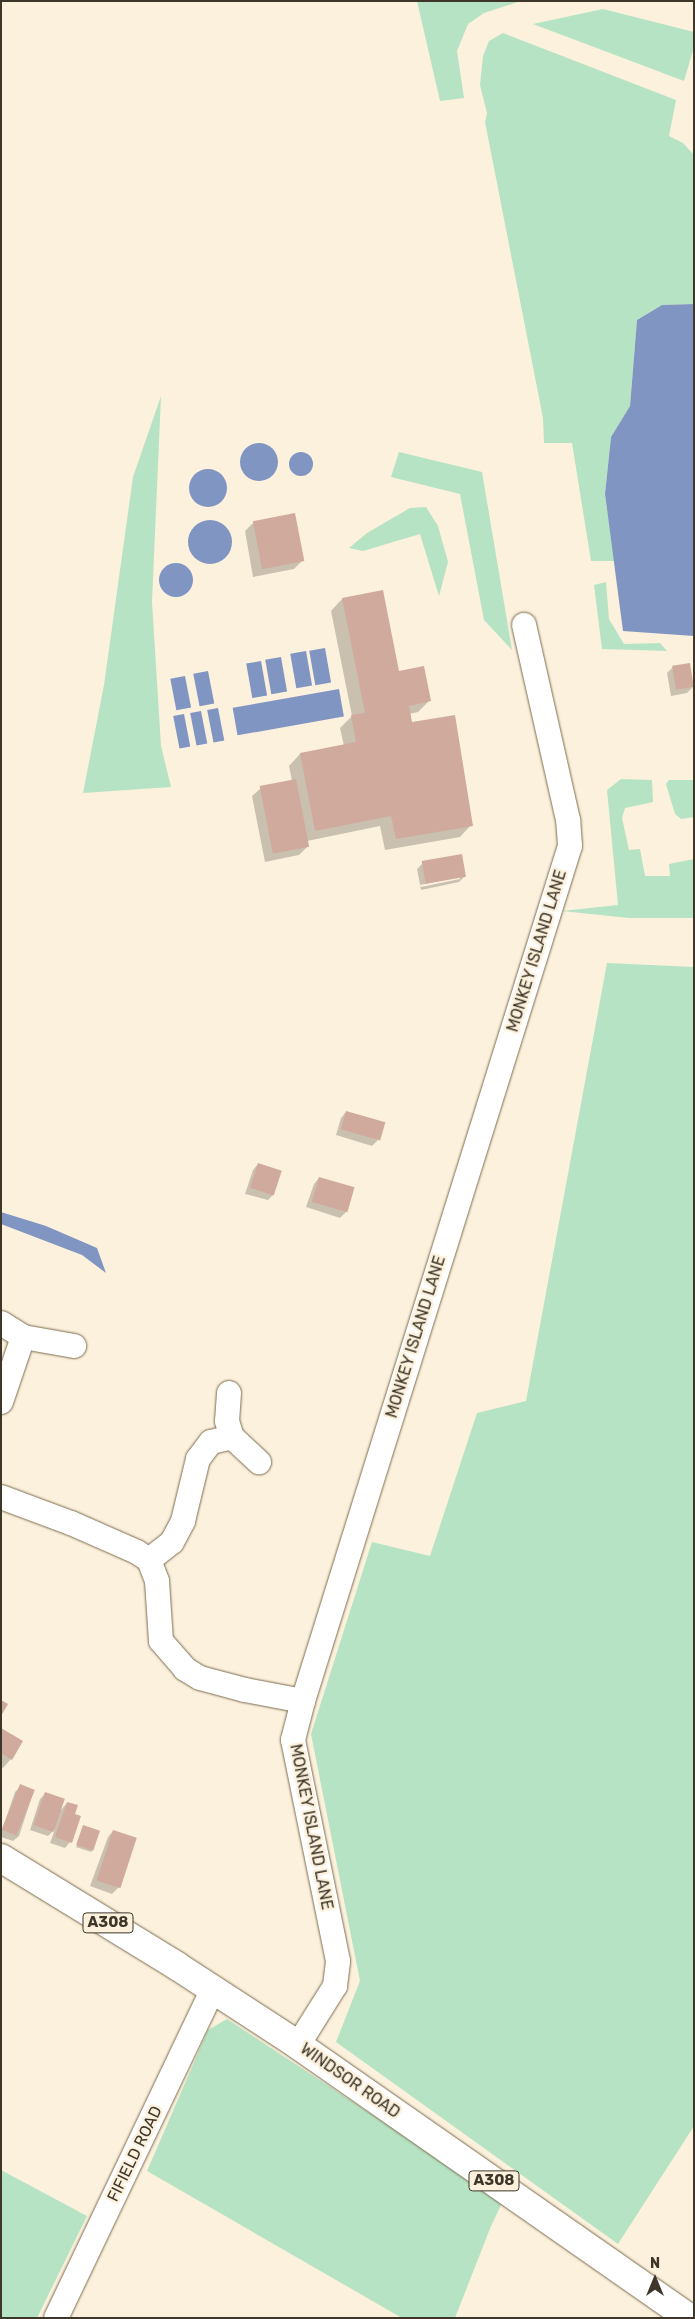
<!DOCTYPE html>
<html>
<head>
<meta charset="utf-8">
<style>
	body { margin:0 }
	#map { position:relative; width:695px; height:2319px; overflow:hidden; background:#fcf1dd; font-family:Rubik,sans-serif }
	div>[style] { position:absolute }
	.green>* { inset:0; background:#b6e3c3 }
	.water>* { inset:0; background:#8095c1; transform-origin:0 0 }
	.round { border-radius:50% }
	.shadow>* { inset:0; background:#0003 }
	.building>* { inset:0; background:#d0aa9d; transform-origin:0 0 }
	.roads { filter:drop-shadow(0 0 1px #7c6c4e) drop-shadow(0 0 1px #7c6c4e) }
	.minor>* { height:24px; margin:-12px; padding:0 12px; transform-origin:12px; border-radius:12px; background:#fff }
	.major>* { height:28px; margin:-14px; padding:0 14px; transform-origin:14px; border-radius:14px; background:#fff }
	span { translate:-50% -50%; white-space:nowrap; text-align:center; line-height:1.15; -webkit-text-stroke:5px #fcf1dd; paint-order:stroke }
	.shield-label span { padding:1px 4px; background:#fcf1dd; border:1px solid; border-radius:4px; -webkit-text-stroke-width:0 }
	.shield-label { font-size:15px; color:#3d3629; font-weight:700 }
	.street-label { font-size:16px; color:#3d3629 }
	.frame { position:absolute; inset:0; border:2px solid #3d3629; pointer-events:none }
	.north { position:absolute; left:630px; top:2254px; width:50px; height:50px; -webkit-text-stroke:4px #fcf1dd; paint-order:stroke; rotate:0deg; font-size:14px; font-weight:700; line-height:20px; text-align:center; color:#3d3629 }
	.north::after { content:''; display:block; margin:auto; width:18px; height:22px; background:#3d3629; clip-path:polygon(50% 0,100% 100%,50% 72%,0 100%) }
</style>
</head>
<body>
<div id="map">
	<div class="green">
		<div style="clip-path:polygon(417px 1px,521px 1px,484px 13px,468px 24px,457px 51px,464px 98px,440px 101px)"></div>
		<div style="clip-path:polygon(603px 9px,694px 32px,694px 47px,684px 81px,533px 24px)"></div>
		<div style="clip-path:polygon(503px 33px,676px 100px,669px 136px,683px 143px,694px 155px,694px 304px,662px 305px,637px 320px,630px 406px,611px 437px,605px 494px,614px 561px,591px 561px,572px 443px,544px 443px,543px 418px,485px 122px,487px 113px,480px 85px,483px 56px,489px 41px)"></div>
		<div style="clip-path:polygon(161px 396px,152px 602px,161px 746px,171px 787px,83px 793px,104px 685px,133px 477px)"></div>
		<div style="clip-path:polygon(399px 452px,482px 472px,512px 650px,484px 620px,460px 494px,391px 477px)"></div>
		<div style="clip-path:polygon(426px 507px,438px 526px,448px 562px,439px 596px,420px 534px,363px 551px,349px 548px,367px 533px,410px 508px)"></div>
		<div style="clip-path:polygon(606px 582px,609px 619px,624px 644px,660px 643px,667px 651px,602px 649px,594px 585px)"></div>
		<div style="clip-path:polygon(621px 779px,652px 780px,653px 802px,625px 808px,622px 818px,629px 850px,640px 849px,645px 876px,670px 876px,669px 864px,694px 859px,694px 918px,629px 918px,562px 911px,618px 905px,607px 790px)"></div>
		<div style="clip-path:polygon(669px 780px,694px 780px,694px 817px,681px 819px,675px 814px,666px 784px)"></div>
		<div style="clip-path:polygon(607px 963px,694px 967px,694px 2126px,618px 2244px,336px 2042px,360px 1981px,311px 1734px,372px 1542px,430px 1556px,477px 1413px,526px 1401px)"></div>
		<div style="clip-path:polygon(227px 2019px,503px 2201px,491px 2226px,455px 2318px,402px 2318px,147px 2171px,208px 2030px)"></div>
		<div style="clip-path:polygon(1px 2170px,87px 2216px,37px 2318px,1px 2318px)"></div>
	</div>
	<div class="water">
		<div style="clip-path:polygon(694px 304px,694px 636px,623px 631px,605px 494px,611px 437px,630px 406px,637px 320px,662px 305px)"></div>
		<div class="round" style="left:240px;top:443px;width:38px;height:38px"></div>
		<div class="round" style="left:289px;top:452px;width:24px;height:24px"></div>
		<div class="round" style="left:189px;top:469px;width:38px;height:38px"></div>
		<div class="round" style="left:188px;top:520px;width:44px;height:44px"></div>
		<div class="round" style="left:159px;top:563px;width:34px;height:34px"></div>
		<div style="left:325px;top:648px;width:35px;height:16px;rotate:80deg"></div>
		<div style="left:306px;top:651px;width:35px;height:16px;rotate:80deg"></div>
		<div style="left:281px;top:657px;width:35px;height:16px;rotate:80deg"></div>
		<div style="left:261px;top:661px;width:35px;height:15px;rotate:80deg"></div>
		<div style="left:208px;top:671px;width:33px;height:15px;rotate:79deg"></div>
		<div style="left:185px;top:676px;width:32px;height:15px;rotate:79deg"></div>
		<div style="left:339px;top:689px;width:28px;height:108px;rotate:80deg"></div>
		<div style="left:218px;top:708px;width:33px;height:11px;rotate:79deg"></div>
		<div style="left:201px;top:711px;width:33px;height:11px;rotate:79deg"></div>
		<div style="left:184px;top:714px;width:33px;height:11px;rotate:79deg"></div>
		<div style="clip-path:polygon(1px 1212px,46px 1226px,97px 1248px,106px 1273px,82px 1255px,1px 1224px)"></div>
	</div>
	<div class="shadow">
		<div style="clip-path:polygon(253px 523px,303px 560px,294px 569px,253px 577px,245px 531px)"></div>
		<div style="clip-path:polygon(342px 599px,398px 673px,429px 701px,418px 712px,409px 714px,411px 724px,471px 825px,460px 837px,385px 850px,380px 826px,307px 841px,308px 846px,299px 855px,265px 862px,252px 796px,261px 788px,292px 781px,289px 766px,300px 754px,344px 746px,340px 728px,352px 716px,331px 611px)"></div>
		<div style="clip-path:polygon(673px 667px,693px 687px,687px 693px,671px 696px,667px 673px)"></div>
		<div style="clip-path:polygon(evenodd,423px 863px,465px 876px,459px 882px,421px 890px,417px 869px,423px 863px,460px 877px,460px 879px,421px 887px,420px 885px,460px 877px)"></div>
		<div style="clip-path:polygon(346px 1112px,378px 1140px,372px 1146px,336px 1135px,341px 1118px)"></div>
		<div style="clip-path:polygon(258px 1164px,273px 1195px,268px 1200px,245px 1194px,253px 1170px)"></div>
		<div style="clip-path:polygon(319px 1178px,346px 1212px,340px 1218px,306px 1207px,314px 1184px)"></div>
		<div style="clip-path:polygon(1px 1730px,11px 1759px,3px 1768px,1px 1767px)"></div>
		<div style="clip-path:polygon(21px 1786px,34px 1790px,19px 1836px,13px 1841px,1px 1837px,1px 1833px,15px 1792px)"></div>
		<div style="clip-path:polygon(45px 1794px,60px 1811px,67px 1803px,74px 1814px,70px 1842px,65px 1848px,50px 1843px,55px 1829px,48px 1836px,30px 1830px,40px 1799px)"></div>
		<div style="clip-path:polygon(84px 1827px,93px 1849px,91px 1852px,76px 1847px)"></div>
		<div style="clip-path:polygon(113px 1831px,118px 1888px,112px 1894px,90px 1886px,108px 1837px)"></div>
	</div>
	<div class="building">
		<div style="left:295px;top:513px;width:49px;height:43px;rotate:79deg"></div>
		<div style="clip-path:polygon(383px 590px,399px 671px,424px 666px,431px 701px,409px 706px,412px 722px,455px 715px,473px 826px,396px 839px,391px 816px,315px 831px,300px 753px,356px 742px,351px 715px,365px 713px,342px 598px)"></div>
		<div style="left:690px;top:663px;width:24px;height:18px;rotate:81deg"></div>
		<div style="left:296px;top:779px;width:69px;height:37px;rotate:79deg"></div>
		<div style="left:462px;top:854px;width:23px;height:41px;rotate:80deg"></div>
		<div style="left:346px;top:1111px;width:41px;height:19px;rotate:16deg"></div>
		<div style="left:258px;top:1163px;width:25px;height:26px;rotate:18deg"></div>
		<div style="left:319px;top:1177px;width:37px;height:26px;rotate:16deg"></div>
		<div style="clip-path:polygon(1px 1700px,8px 1704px,1px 1716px)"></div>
		<div style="clip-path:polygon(1px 1728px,23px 1741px,12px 1760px,1px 1753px)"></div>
		<div style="left:20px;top:1784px;width:16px;height:49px;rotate:22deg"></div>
		<div style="left:45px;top:1792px;width:21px;height:35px;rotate:19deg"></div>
		<div style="clip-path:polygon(67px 1802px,78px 1805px,75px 1814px,81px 1816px,72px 1843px,55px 1837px)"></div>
		<div style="left:83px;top:1825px;width:18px;height:21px;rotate:19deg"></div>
		<div style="left:113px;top:1830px;width:25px;height:53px;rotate:18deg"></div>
	</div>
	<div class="roads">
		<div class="minor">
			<div style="left:1px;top:1323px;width:26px;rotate:32deg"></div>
			<div style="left:23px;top:1337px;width:52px;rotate:10deg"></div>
			<div style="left:229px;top:1393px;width:28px;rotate:94deg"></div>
			<div style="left:227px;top:1421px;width:17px;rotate:73deg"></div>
			<div style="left:232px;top:1437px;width:37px;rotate:43deg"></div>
			<div style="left:1px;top:1402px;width:69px;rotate:-71.3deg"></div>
			<div style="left:1px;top:1497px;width:75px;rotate:20.4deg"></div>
			<div style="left:71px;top:1523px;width:72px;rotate:23.7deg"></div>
			<div style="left:137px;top:1552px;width:14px;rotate:34deg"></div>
			<div style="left:149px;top:1560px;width:22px;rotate:69deg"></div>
			<div style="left:157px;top:1581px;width:60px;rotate:86.2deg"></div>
			<div style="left:161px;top:1641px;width:37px;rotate:49deg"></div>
			<div style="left:185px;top:1669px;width:17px;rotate:31deg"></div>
			<div style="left:200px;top:1678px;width:47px;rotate:14.9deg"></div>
			<div style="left:245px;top:1690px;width:59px;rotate:10.7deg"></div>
			<div style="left:149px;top:1560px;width:29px;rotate:-38deg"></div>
			<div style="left:172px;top:1542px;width:24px;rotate:-62deg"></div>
			<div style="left:183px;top:1521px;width:64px;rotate:-76.4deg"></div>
			<div style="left:198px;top:1459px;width:21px;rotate:-53deg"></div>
			<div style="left:211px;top:1442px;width:22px;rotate:-13deg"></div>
			<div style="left:298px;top:2045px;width:70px;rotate:-57.9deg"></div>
			<div style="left:335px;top:1986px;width:25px;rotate:-83deg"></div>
			<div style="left:338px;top:1961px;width:226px;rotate:-101.5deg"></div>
			<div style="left:293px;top:1740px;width:40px;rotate:-75.6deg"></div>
			<div style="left:303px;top:1701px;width:896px;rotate:-72.66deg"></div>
			<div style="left:570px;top:846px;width:26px;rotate:-94deg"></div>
			<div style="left:568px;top:820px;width:200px;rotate:-102.7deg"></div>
			<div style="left:56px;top:2318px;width:365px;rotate:-64.5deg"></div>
		</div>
		<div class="major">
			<div style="left:1px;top:1858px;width:206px;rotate:31.5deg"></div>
			<div style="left:177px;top:1966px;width:145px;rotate:33.1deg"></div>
			<div style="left:298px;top:2045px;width:477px;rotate:34.9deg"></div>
		</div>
	</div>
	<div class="shield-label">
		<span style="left:108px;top:1923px">A308</span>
		<span style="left:494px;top:2181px">A308</span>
	</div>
	<div class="street-label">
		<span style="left:537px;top:951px;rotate:-73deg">MONKEY ISLAND LANE</span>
		<span style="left:416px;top:1337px;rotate:-73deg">MONKEY ISLAND LANE</span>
		<span style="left:311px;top:1827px;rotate:79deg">MONKEY ISLAND LANE</span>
		<span style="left:350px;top:2081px;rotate:35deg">WINDSOR ROAD</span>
		<span style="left:135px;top:2154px;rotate:-64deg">FIFIELD ROAD</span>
	</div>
	<div class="frame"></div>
	<div class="north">N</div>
</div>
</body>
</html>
